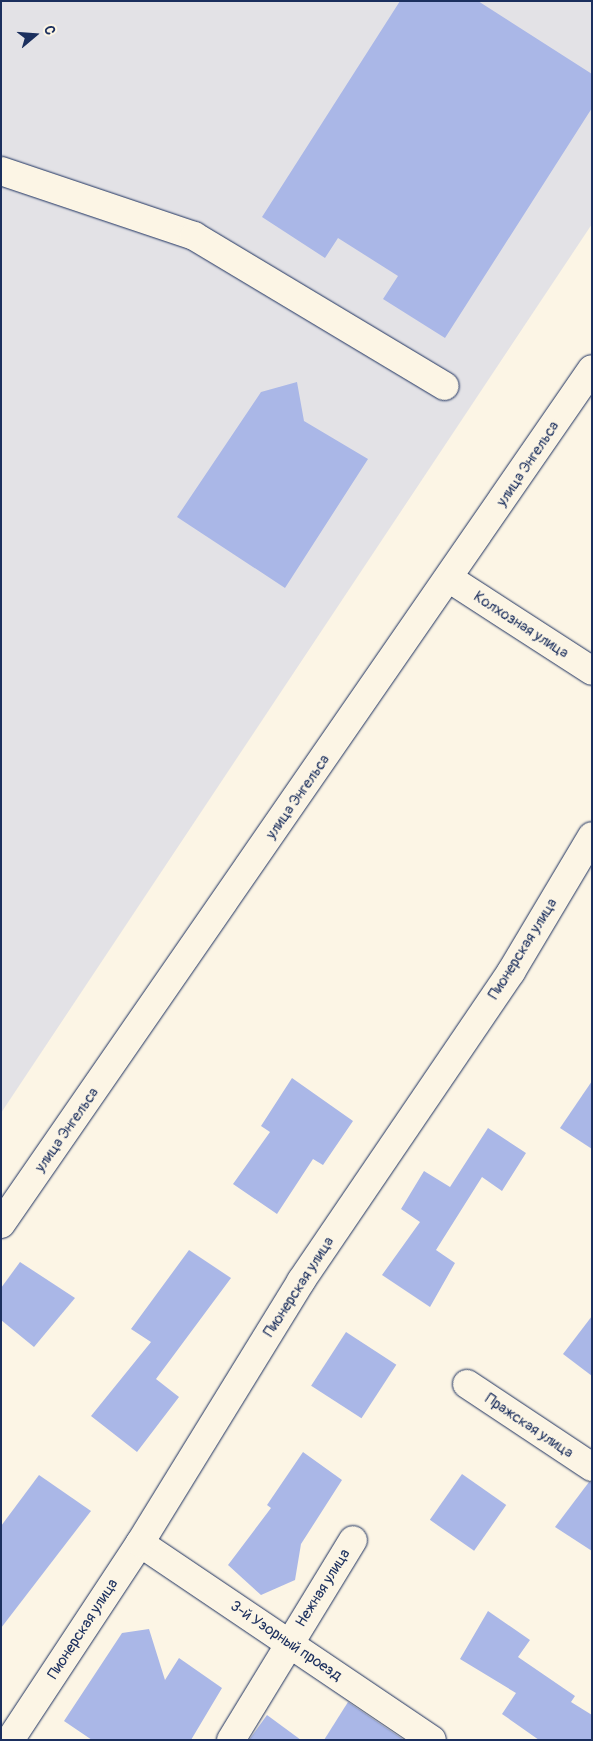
<!DOCTYPE html>
<html>
<head>
<meta charset="utf-8">
<style>
	body { margin:0 }
	#map { position:relative; width:593px; height:1741px; overflow:hidden; background:#fcf5e5; font-family:Pangolin,sans-serif }
	div>[style] { position:absolute }
	.built>* { inset:0; background:#e3e2e6 }
	.building>* { inset:0; background:#aab7e7; transform-origin:0 0 }
	.roads { filter:drop-shadow(0 0 1px #1b2f5e) drop-shadow(0 0 1px #1b2f5e) }
	.minor>* { height:28px; margin:-14px; padding:0 14px; transform-origin:14px; border-radius:14px; background:#fcf5e5 }
	span { translate:-50% -50%; white-space:nowrap; text-align:center; line-height:1.15; -webkit-text-stroke:4.5px #fcf5e5; paint-order:stroke }
	.street-label { font-size:15px; color:#1b2f5e }
	.frame { position:absolute; inset:0; border:2px solid #1b2f5e; pointer-events:none }
	.north { position:absolute; left:10px; top:10px; width:50px; height:50px; -webkit-text-stroke:4px #fcf5e5; paint-order:stroke; rotate:72deg; font-size:14px; font-weight:700; line-height:20px; text-align:center; color:#1b2f5e }
	.north::after { content:''; display:block; margin:auto; width:18px; height:22px; background:#1b2f5e; clip-path:polygon(50% 0,100% 100%,50% 72%,0 100%) }
</style>
</head>
<body>
<div id="map">
	<div class="built">
		<div style="clip-path:polygon(1px 1px,592px 1px,592px 224px,1px 1113px)"></div>
	</div>
	<div class="building">
		<div style="clip-path:polygon(400px 1px,478px 1px,592px 74px,592px 108px,445px 338px,383px 299px,398px 276px,338px 238px,325px 258px,262px 217px)"></div>
		<div style="clip-path:polygon(297px 382px,304px 421px,368px 459px,285px 588px,177px 517px,261px 392px)"></div>
		<div style="clip-path:polygon(292px 1078px,353px 1121px,323px 1165px,313px 1159px,277px 1214px,233px 1184px,270px 1132px,261px 1126px)"></div>
		<div style="clip-path:polygon(592px 1081px,592px 1149px,560px 1128px)"></div>
		<div style="clip-path:polygon(488px 1128px,526px 1153px,502px 1191px,482px 1177px,436px 1250px,455px 1263px,430px 1307px,382px 1275px,420px 1222px,401px 1209px,424px 1171px,450px 1187px)"></div>
		<div style="clip-path:polygon(189px 1250px,231px 1278px,156px 1379px,179px 1397px,137px 1452px,91px 1416px,151px 1342px,131px 1329px)"></div>
		<div style="clip-path:polygon(20px 1262px,75px 1298px,34px 1347px,1px 1320px,1px 1288px)"></div>
		<div style="clip-path:polygon(592px 1316px,592px 1376px,563px 1354px)"></div>
		<div style="left:346px;top:1332px;width:60px;height:64px;rotate:33deg"></div>
		<div style="clip-path:polygon(303px 1452px,342px 1480px,301px 1544px,295px 1580px,261px 1595px,228px 1565px,271px 1508px,267px 1505px)"></div>
		<div style="left:462px;top:1474px;width:54px;height:56px;rotate:35deg"></div>
		<div style="clip-path:polygon(39px 1475px,91px 1511px,1px 1628px,1px 1526px)"></div>
		<div style="clip-path:polygon(589px 1482px,592px 1483px,592px 1551px,555px 1527px)"></div>
		<div style="clip-path:polygon(488px 1611px,530px 1640px,518px 1657px,575px 1696px,571px 1702px,592px 1715px,592px 1740px,539px 1740px,502px 1714px,516px 1693px,460px 1659px)"></div>
		<div style="clip-path:polygon(149px 1629px,165px 1680px,179px 1658px,222px 1688px,191px 1740px,92px 1740px,64px 1721px,122px 1633px)"></div>
		<div style="clip-path:polygon(348px 1702px,404px 1740px,324px 1740px)"></div>
		<div style="clip-path:polygon(267px 1715px,301px 1740px,249px 1740px)"></div>
	</div>
	<div class="roads">
		<div class="minor">
			<div style="left:1px;top:171px;width:204px;rotate:18.6deg"></div>
			<div style="left:194px;top:236px;width:292px;rotate:30.9deg"></div>
			<div style="left:450px;top:579px;width:169px;rotate:32.9deg"></div>
			<div style="left:1px;top:1224px;width:1039px;rotate:-55.35deg"></div>
			<div style="left:467px;top:1384px;width:150px;rotate:33.6deg"></div>
			<div style="left:140px;top:1543px;width:352px;rotate:34deg"></div>
			<div style="left:10px;top:1740px;width:236px;rotate:-56.6deg"></div>
			<div style="left:140px;top:1543px;width:308px;rotate:-58.4deg"></div>
			<div style="left:301px;top:1281px;width:374px;rotate:-55.8deg"></div>
			<div style="left:511px;top:972px;width:158px;rotate:-59.2deg"></div>
			<div style="left:231px;top:1740px;width:234px;rotate:-58.6deg"></div>
		</div>
	</div>
	<div class="street-label">
		<span style="left:528px;top:464px;rotate:-56deg">улица Энгельса</span>
		<span style="left:521px;top:625px;rotate:33deg">Колхозная улица</span>
		<span style="left:298px;top:797px;rotate:-55deg">улица Энгельса</span>
		<span style="left:523px;top:949px;rotate:-58deg">Пионерская улица</span>
		<span style="left:67px;top:1130px;rotate:-55deg">улица Энгельса</span>
		<span style="left:299px;top:1287px;rotate:-57deg">Пионерская улица</span>
		<span style="left:529px;top:1426px;rotate:34deg">Пражская улица</span>
		<span style="left:323px;top:1588px;rotate:-58deg">Нежная улица</span>
		<span style="left:83px;top:1629px;rotate:-57deg">Пионерская улица</span>
		<span style="left:286px;top:1641px;rotate:34deg">3-й Узорный проезд</span>
	</div>
	<div class="frame"></div>
	<div class="north">С</div>
</div>
</body>
</html>
